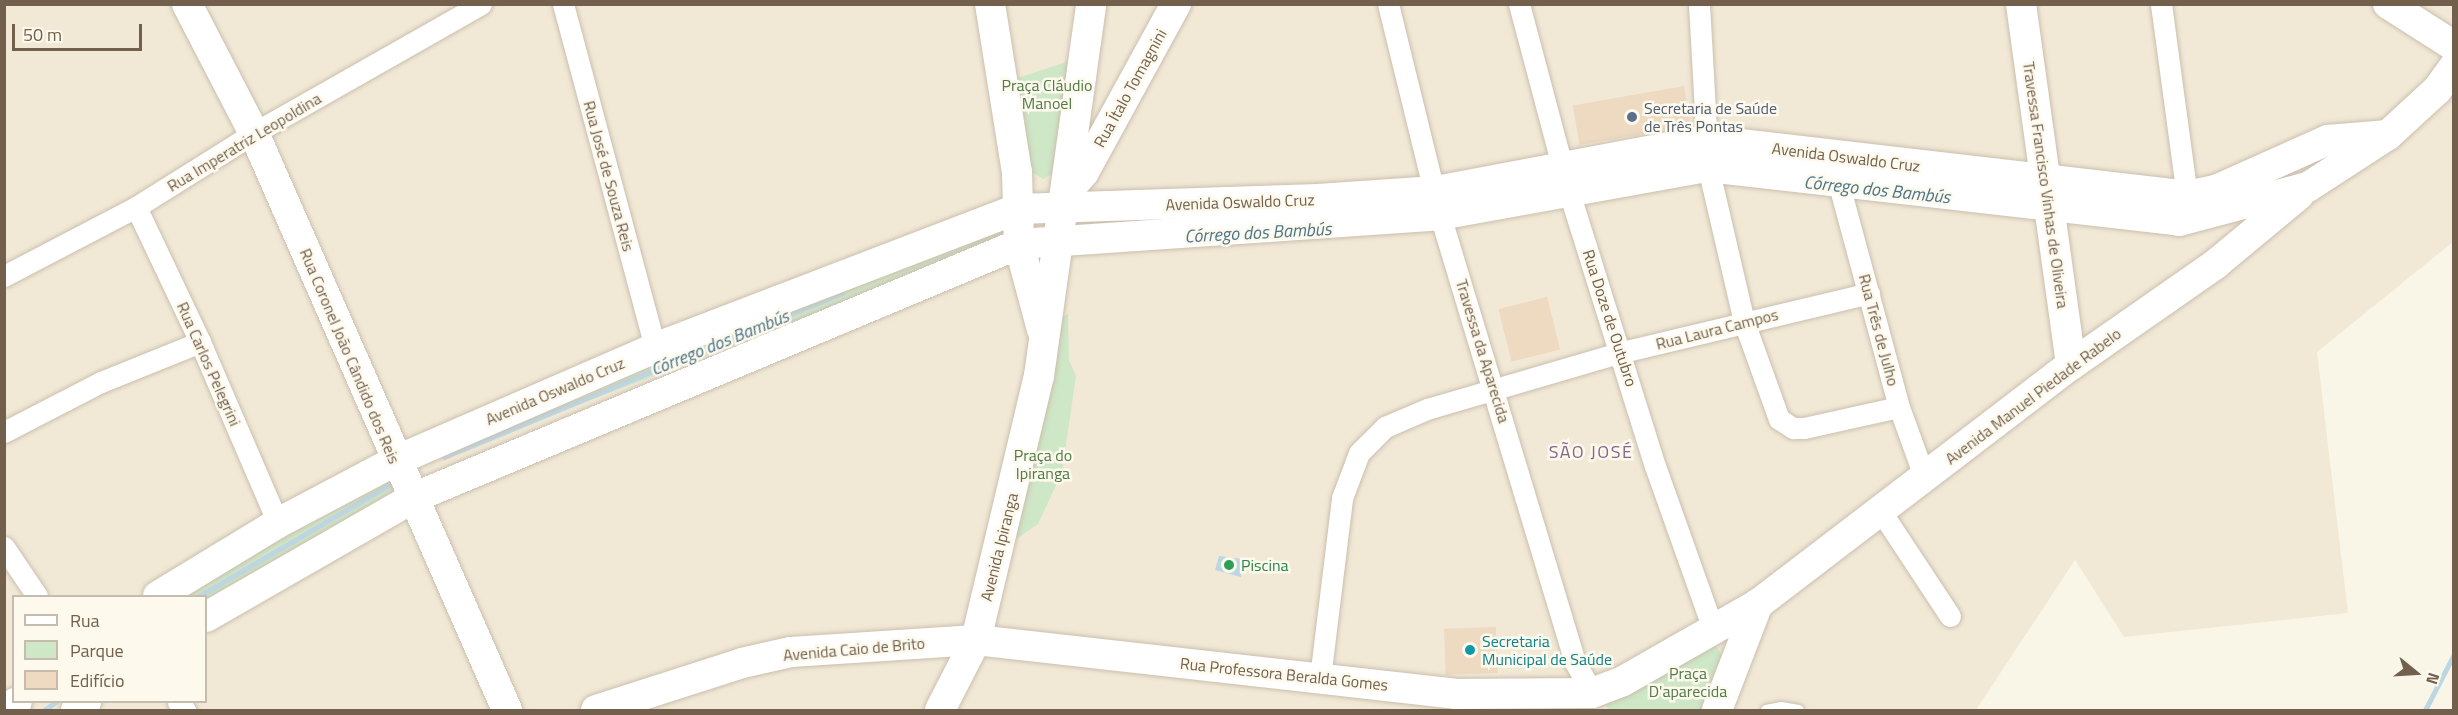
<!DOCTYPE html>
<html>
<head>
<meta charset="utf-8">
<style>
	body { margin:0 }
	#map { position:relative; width:2458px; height:715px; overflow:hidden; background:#faf6e7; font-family:"Titillium Web",sans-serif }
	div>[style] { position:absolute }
	.residential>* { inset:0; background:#f1e9d6 }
	.green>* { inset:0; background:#cee7c6; transform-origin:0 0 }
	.water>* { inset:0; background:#bdd7e2 }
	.stream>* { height:5px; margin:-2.5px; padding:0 2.5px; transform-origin:2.5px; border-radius:2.5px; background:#bdd7e2 }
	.building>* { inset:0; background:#eed9c1; transform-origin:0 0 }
	.roads { filter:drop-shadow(0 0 2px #cbbfae) drop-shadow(0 0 2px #cbbfae) }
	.lane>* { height:10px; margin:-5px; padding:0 5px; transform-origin:5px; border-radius:5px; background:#fff }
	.street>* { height:21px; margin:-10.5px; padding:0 10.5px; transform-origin:10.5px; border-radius:10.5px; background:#fff }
	.secondary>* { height:30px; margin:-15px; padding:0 15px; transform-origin:15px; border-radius:15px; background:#fff }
	.dots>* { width:16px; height:16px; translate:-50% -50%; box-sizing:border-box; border:3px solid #fdf9ed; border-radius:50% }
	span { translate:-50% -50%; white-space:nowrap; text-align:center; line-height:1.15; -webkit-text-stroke:5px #fdf9ed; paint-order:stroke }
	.park-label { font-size:16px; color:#517c49 }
	.street-label { font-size:16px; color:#72604d }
	.service-label { font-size:16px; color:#4e5e75 }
	.left { translate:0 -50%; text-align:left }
	.leisure-label { font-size:16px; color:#27864d }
	.culture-label { font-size:16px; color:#0d838f }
	.water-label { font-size:18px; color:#4c768a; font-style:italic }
	.neighbourhood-label { font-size:18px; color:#87658e; letter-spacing:1.5px }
	.frame { position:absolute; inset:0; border:6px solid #72604d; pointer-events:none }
	.legend { position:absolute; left:12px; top:595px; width:195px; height:108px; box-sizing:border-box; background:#fdf9ed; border:2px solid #c5bcad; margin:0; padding:8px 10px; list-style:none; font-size:18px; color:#72604d }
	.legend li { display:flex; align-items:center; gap:12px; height:30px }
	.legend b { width:30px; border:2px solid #c5bcad }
	.north { position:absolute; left:2386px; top:643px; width:60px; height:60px; -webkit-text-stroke:4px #fdf9ed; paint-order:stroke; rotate:108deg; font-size:16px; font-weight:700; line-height:24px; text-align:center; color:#72604d }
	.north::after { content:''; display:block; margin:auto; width:21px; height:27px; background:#72604d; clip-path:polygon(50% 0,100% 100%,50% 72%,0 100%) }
	.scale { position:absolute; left:12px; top:24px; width:130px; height:27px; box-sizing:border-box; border:3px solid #72604d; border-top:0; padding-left:8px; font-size:18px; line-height:21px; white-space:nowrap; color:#72604d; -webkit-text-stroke:4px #fdf9ed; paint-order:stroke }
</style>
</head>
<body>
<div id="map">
	<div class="residential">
		<div style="clip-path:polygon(evenodd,4px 5px,2453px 5px,2453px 19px,2449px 26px,2454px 28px,2453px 242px,2317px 352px,2348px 613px,2124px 637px,2075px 560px,1976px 710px,5px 710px,4px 5px,14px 596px,206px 596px,206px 702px,14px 702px,14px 596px)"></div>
	</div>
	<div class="green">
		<div style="clip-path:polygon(1078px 58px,1061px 169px,1043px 179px,1032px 172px,1018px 78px)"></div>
		<div style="left:1001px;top:219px;width:22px;height:614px;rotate:69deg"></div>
		<div style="clip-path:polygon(1068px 314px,1069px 360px,1076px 376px,1062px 472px,1038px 524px,1000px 550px,1060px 318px)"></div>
		<div style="clip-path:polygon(393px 469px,401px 491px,206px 602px,206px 596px,176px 596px)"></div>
		<div style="clip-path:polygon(1710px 638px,1728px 663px,1709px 710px,1609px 710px,1600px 696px)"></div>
	</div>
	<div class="water">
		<div style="clip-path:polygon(1219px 556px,1242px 559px,1241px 577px,1215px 570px)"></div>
	</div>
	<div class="stream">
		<div style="left:444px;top:457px;width:430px;rotate:-22.4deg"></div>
		<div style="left:199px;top:596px;width:224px;rotate:-30.3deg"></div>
		<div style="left:44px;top:710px;width:14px;rotate:-34deg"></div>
		<div style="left:2425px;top:710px;width:63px;rotate:-62.6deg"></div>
	</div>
	<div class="building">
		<div style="left:1684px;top:86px;width:40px;height:113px;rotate:80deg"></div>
		<div style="left:1547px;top:297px;width:54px;height:50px;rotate:76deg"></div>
		<div style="left:1496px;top:627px;width:46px;height:52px;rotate:88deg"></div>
	</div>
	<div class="roads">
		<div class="lane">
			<div style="left:1766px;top:710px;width:15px;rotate:-11deg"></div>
			<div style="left:1781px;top:707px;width:18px;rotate:9deg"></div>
		</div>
		<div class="street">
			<div style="left:563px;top:4px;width:356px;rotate:75deg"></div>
			<div style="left:1388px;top:4px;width:217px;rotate:76.2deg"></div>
			<div style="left:1440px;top:215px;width:467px;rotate:73.2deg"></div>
			<div style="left:1575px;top:662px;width:35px;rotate:61deg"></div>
			<div style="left:1519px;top:4px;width:195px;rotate:75.1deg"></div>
			<div style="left:1569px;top:192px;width:287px;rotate:72.6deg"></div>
			<div style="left:1655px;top:466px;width:173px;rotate:70.4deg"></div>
			<div style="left:1699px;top:4px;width:163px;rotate:86.8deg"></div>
			<div style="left:1708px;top:167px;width:159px;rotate:76.9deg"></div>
			<div style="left:1744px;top:322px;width:103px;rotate:70.2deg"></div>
			<div style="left:1779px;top:419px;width:17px;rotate:33deg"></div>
			<div style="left:1793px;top:428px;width:11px"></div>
			<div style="left:1804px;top:428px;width:97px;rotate:-12.5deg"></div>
			<div style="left:2161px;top:4px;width:194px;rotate:82.3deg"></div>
			<div style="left:1838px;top:181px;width:234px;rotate:74.9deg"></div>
			<div style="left:1899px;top:407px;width:77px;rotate:70.1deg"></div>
			<div style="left:136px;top:207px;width:149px;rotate:64.6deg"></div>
			<div style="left:200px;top:342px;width:197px;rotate:66.7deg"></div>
			<div style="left:4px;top:276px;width:149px;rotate:-27.6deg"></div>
			<div style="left:136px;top:207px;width:139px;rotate:-32.1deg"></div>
			<div style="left:254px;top:133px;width:261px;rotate:-29.6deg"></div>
			<div style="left:4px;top:432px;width:109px;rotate:-27.3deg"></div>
			<div style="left:101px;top:382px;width:107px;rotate:-22deg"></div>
			<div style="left:1880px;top:510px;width:127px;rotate:56.6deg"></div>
			<div style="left:4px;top:547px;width:59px;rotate:56deg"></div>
			<div style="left:1320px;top:678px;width:181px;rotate:-83deg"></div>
			<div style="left:1342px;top:498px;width:48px;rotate:-69.3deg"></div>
			<div style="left:1359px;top:453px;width:37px;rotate:-45deg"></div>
			<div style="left:1385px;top:427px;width:46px;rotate:-23.2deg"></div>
			<div style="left:1427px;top:409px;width:203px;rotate:-16.3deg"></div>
			<div style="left:1622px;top:352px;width:254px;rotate:-13.4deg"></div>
			<div style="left:178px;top:702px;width:11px;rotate:49deg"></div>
		</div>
		<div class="secondary">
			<div style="left:187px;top:4px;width:145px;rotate:62.6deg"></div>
			<div style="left:254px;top:133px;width:630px;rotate:66.32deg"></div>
			<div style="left:990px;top:4px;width:170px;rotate:80.9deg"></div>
			<div style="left:1017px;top:172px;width:72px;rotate:88.4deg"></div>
			<div style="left:1019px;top:244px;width:89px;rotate:75deg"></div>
			<div style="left:2021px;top:4px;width:364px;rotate:82.1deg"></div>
			<div style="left:2388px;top:4px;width:78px;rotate:32.5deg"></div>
			<div style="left:1065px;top:194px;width:29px;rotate:-49deg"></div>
			<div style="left:1084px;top:172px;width:192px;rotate:-61.3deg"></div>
			<div style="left:158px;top:596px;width:140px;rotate:-31.3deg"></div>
			<div style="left:278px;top:523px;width:132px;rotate:-27.9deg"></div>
			<div style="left:395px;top:461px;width:283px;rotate:-23.5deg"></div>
			<div style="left:655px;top:348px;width:389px;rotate:-21deg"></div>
			<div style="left:1018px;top:209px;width:300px;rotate:-1.9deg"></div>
			<div style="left:1318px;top:199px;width:118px;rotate:-3.9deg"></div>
			<div style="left:1436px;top:191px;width:275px;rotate:-10.7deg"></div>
			<div style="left:1706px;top:140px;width:484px;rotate:6.6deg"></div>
			<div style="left:2187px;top:196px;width:30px;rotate:-12deg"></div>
			<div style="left:2216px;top:190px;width:123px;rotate:-24.1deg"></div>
			<div style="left:2328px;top:140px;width:60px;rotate:-4.8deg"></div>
			<div style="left:206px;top:617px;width:239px;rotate:-29.9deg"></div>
			<div style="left:413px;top:498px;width:657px;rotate:-22.74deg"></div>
			<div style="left:1019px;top:244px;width:422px;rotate:-3.9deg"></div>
			<div style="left:1440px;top:215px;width:272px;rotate:-10.2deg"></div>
			<div style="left:1708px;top:167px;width:474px;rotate:6.5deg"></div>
			<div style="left:2179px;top:221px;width:133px;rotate:-14.8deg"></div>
			<div style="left:2308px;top:187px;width:95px;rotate:-33deg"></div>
			<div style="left:2388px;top:135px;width:67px;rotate:-42.6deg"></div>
			<div style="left:2437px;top:90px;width:29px;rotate:-54deg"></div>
			<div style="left:5px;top:710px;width:14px;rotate:-34deg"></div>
			<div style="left:76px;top:710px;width:13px;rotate:-39deg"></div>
			<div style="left:596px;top:710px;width:153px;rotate:-17.8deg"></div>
			<div style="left:742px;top:663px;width:50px;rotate:-12.7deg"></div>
			<div style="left:791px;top:652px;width:185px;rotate:-3.7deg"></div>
			<div style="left:976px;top:640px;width:482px;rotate:6.4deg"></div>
			<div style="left:1455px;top:694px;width:137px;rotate:-0.4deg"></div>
			<div style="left:1592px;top:693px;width:33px;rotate:-21deg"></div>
			<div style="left:1623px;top:681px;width:155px;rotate:-29.7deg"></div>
			<div style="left:1758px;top:604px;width:394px;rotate:-37.4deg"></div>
			<div style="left:2071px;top:365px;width:178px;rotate:-34.9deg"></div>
			<div style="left:2217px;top:263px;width:107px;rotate:-39.7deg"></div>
			<div style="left:940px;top:710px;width:79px;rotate:-62.8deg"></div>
			<div style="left:976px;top:640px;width:271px;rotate:-76.6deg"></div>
			<div style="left:1039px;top:376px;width:376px;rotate:-82deg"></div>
			<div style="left:1717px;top:710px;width:114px;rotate:-68.9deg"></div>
		</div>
	</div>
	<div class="dots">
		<div style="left:1632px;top:117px;background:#5c6f8a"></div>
		<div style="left:1229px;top:565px;background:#2e9e5b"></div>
		<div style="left:1470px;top:650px;background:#0f9aa8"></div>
	</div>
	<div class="park-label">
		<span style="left:1047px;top:94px">Praça Cláudio<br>Manoel</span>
		<span style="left:1043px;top:464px">Praça do<br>Ipiranga</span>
		<span style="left:1688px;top:682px">Praça<br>D'aparecida</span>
	</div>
	<div class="street-label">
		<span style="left:1130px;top:88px;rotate:-61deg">Rua Ítalo Tomagnini</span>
		<span style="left:244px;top:142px;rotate:-31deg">Rua Imperatriz Leopoldina</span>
		<span style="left:1846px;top:157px;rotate:7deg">Avenida Oswaldo Cruz</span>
		<span style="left:609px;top:176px;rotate:75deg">Rua José de Souza Reis</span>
		<span style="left:2046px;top:185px;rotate:82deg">Travessa Francisco Vinhas de Oliveira</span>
		<span style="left:1240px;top:202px;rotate:-2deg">Avenida Oswaldo Cruz</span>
		<span style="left:1610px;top:318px;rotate:72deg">Rua Doze de Outubro</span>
		<span style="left:1717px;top:329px;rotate:-14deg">Rua Laura Campos</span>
		<span style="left:1879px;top:330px;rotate:75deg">Rua Três de Julho</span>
		<span style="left:1483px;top:351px;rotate:73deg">Travessa da Aparecida</span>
		<span style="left:350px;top:356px;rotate:67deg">Rua Coronel João Cândido dos Reis</span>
		<span style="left:209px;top:364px;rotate:66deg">Rua Carlos Pelegrini</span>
		<span style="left:555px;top:391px;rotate:-23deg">Avenida Oswaldo Cruz</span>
		<span style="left:2033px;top:396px;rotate:-37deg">Avenida Manuel Piedade Rabelo</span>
		<span style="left:999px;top:547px;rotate:-76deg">Avenida Ipiranga</span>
		<span style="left:854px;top:649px;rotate:-5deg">Avenida Caio de Brito</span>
		<span style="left:1284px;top:674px;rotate:6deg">Rua Professora Beralda Gomes</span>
	</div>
	<div class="service-label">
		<span class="left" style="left:1644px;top:117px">Secretaria de Saúde<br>de Três Pontas</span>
	</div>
	<div class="leisure-label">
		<span class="left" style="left:1241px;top:565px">Piscina</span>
	</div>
	<div class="culture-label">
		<span class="left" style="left:1482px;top:650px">Secretaria<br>Municipal de Saúde</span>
	</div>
	<div class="water-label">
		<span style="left:1877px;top:190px;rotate:6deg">Córrego dos Bambús</span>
		<span style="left:1258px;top:233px;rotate:-3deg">Córrego dos Bambús</span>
		<span style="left:720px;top:343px;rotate:-22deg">Córrego dos Bambús</span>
	</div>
	<div class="neighbourhood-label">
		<span style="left:1591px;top:452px">SÃO JOSÉ</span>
	</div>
	<div class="frame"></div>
	<ul class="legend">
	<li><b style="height:8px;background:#fff"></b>Rua</li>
	<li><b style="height:16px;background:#cee7c6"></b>Parque</li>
	<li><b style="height:16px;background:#eed9c1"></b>Edifício</li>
	</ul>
	<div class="north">N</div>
	<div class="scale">50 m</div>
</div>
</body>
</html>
